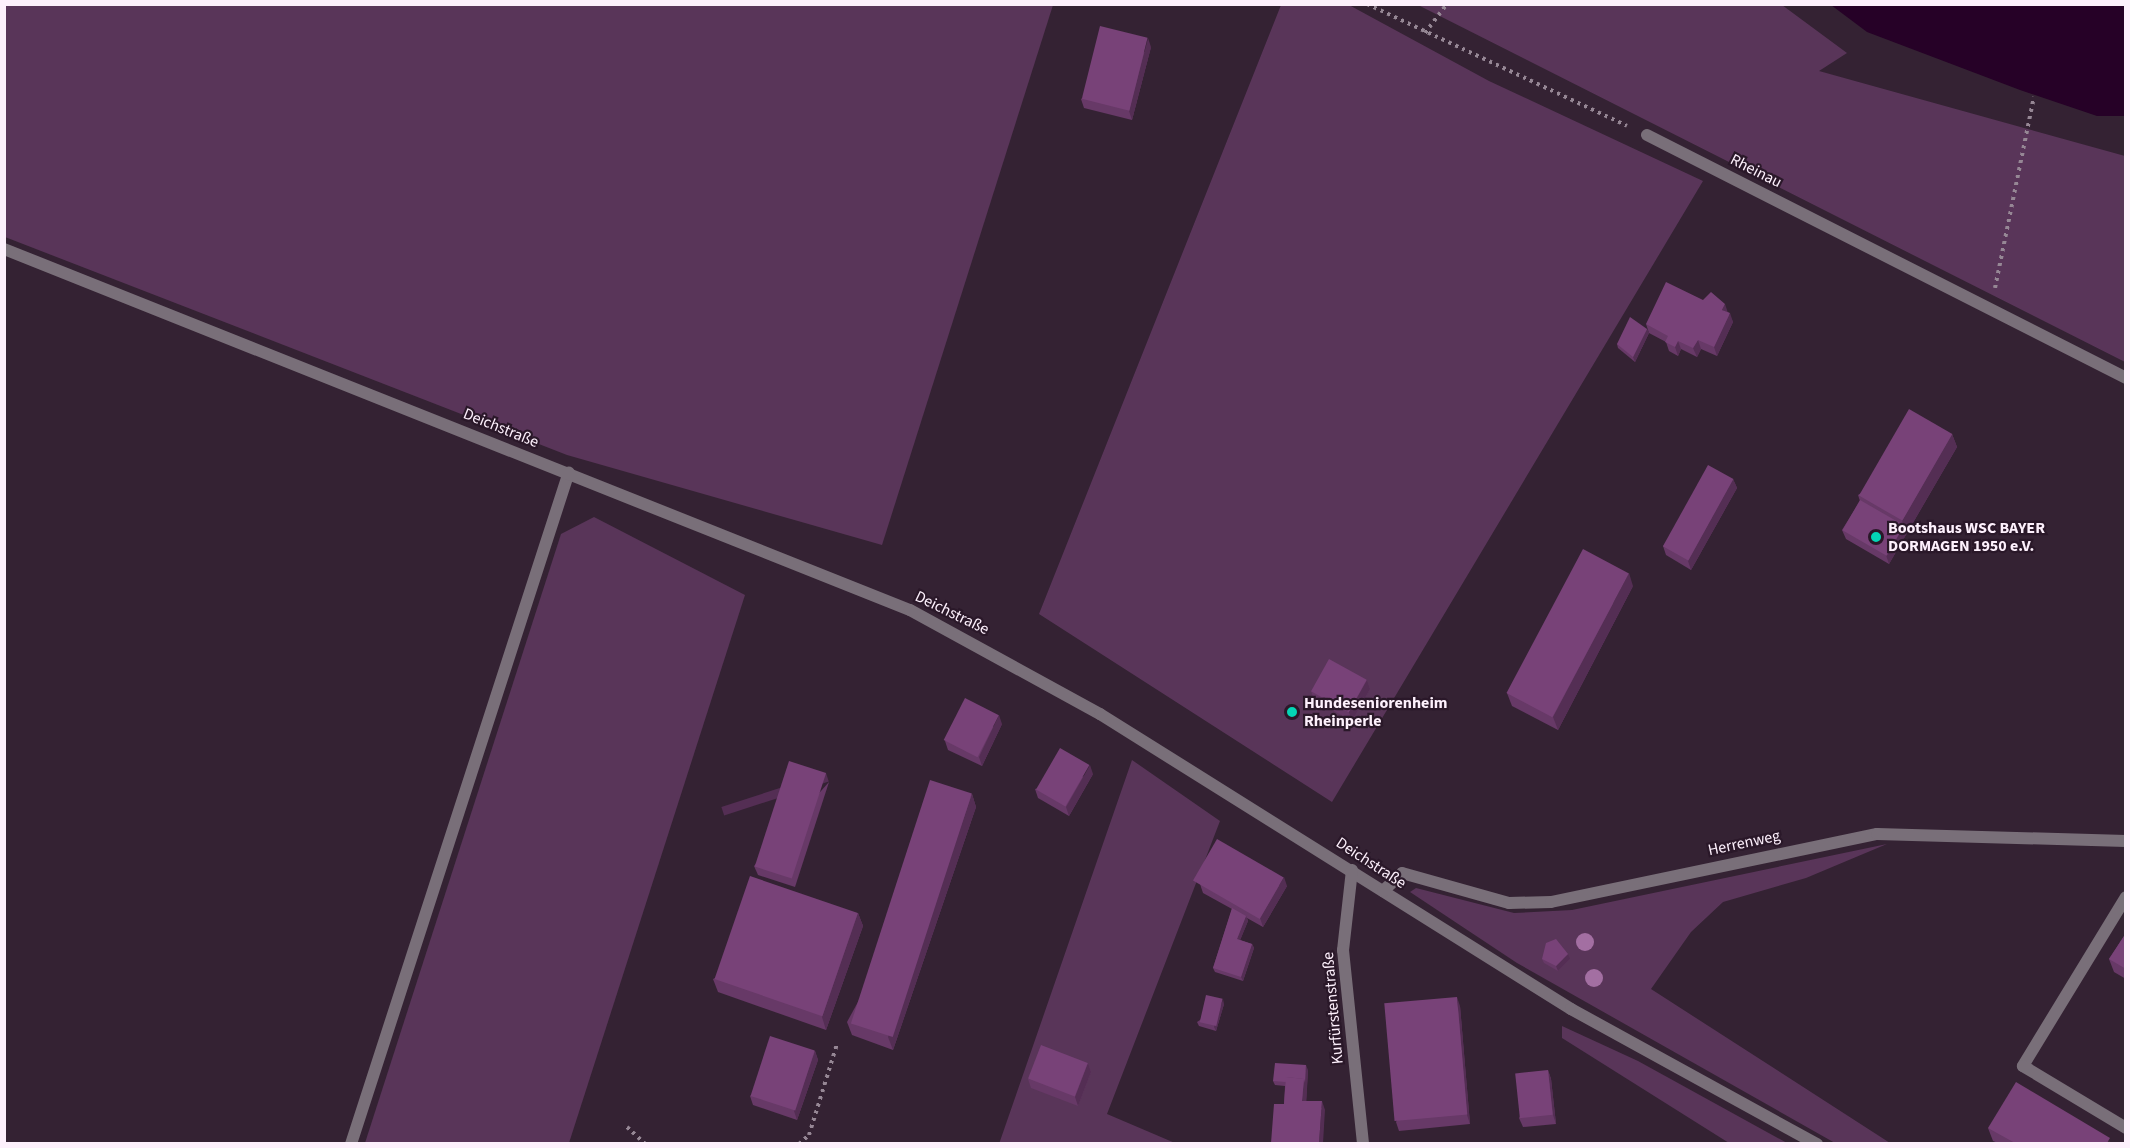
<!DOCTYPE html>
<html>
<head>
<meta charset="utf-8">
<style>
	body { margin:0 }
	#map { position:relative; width:2130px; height:1148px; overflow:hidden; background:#342233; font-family:"Source Sans 3",sans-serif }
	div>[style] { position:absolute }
	.green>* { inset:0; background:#593559 }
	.water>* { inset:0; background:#260127 }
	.path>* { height:4px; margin-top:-2px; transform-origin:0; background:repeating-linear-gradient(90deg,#968795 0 3px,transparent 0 7.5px) }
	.lane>* { height:12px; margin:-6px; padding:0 6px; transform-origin:6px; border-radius:6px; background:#796f79 }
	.street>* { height:12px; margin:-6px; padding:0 6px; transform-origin:6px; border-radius:6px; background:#796f79 }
	.trees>* { width:18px; height:18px; margin:-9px; border-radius:50%; background:#a36fa2 }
	.wall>* { inset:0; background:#673967 }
	.shaded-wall>* { inset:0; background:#542e54; transform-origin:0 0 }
	.building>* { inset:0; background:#784278; transform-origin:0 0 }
	.dots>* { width:16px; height:16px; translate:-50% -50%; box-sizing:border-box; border:3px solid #2a1829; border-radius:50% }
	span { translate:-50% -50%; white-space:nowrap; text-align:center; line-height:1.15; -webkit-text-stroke:4.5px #2a1829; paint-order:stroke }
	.street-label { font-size:16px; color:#fdf0fc }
	.poi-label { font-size:16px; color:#fdf0fc; font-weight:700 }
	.left { translate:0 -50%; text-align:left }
	.frame { position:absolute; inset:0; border:6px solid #fdf0fc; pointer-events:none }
</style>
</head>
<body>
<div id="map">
	<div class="green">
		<div style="clip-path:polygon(4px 5px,5px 4px,1053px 5px,882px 545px,567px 455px,5px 237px)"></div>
		<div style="clip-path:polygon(1281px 5px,1349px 5px,1489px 81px,1703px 181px,1332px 802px,1039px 614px)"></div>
		<div style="clip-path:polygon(1418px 5px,1782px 5px,1847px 53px,1819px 71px,2125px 156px,2125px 362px)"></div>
		<div style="clip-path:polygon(594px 517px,745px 595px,569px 1143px,365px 1143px,561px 534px)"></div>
		<div style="clip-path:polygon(1132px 760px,1220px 821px,1107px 1114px,1175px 1143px,999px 1144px)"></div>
		<div style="clip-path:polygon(1887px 844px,1806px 878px,1723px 902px,1691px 932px,1651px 989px,1890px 1143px,1835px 1143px,1517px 963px,1410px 892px,1416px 888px,1514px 913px,1572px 910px)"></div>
		<div style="clip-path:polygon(1562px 1026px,1638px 1061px,1787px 1143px,1729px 1143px,1562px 1038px)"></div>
	</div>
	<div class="water">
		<div style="clip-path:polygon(1831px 5px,2125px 5px,2125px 116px,2097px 116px,2020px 90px,1867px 32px)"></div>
	</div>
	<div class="path">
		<div style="left:1367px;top:4px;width:287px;rotate:25.1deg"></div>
		<div style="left:1425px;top:33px;width:36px;rotate:-53deg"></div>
		<div style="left:1995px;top:288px;width:195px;rotate:-78.5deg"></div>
		<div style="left:627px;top:1127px;width:25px;rotate:43deg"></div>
		<div style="left:799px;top:1144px;width:13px;rotate:-42deg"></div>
		<div style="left:809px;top:1135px;width:95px;rotate:-72.9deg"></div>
	</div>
	<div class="lane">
		<div style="left:1647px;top:135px;width:537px;rotate:26.9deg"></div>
		<div style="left:351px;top:1144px;width:706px;rotate:-72.03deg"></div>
	</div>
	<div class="street">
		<div style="left:4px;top:249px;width:975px;rotate:21.73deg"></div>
		<div style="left:910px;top:610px;width:217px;rotate:28.7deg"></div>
		<div style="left:1100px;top:714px;width:556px;rotate:32.06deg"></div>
		<div style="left:1571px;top:1009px;width:281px;rotate:28.8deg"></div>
		<div style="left:1352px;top:870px;width:81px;rotate:96.4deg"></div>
		<div style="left:1343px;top:950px;width:195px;rotate:84.1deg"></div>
		<div style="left:1383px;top:891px;width:26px;rotate:-43deg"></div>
		<div style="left:1402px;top:873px;width:111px;rotate:15.7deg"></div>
		<div style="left:1509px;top:903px;width:42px;rotate:-1.4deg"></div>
		<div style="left:1551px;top:902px;width:333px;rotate:-11.8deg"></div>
		<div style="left:1877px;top:834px;width:249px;rotate:1.6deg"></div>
		<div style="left:2126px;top:897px;width:198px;rotate:121.4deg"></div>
		<div style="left:2023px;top:1066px;width:120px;rotate:31deg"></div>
	</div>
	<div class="trees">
		<div style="left:1585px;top:942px"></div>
		<div style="left:1594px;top:978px"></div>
	</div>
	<div class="wall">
		<div style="clip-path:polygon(1151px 47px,1132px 120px,1084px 108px,1081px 99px)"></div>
		<div style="clip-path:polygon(1728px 312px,1733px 322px,1717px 356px,1701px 349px,1697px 357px,1681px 349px,1678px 356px,1669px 351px,1666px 342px,1649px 333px,1646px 324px)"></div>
		<div style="clip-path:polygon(1647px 329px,1649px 333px,1635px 362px,1618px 348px,1617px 344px)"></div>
		<div style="clip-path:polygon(1952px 434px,1957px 447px,1889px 564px,1846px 539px,1842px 530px,1860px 501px,1858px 495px)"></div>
		<div style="clip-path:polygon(1733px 479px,1737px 488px,1691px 570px,1666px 555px,1663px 546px)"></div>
		<div style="clip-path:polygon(1633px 586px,1558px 730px,1512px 706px,1507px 693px)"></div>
		<div style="clip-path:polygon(1367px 680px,1370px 689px,1352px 721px,1314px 700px,1311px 691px)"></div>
		<div style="clip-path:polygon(1002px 724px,982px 766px,948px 750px,945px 741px)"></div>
		<div style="clip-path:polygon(1093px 774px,1069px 816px,1038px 798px,1035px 789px)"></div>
		<div style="clip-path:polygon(829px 782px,795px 887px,758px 875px,754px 866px)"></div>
		<div style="clip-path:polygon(972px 794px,976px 807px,893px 1050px,852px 1035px,847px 1022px)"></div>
		<div style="clip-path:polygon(1200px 884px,1287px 886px,1263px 927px,1247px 918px,1248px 921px,1240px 940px,1252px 944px,1254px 948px,1243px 981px,1215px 972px,1213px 968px,1232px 909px,1203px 893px)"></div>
		<div style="clip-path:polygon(858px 913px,863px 926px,826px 1030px,718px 992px,713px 979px)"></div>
		<div style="clip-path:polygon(2126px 933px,2126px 979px,2114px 972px,2109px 959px)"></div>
		<div style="clip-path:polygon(1542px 959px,1570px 959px,1558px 971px,1544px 963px)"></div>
		<div style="clip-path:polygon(1224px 1004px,1216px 1031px,1199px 1026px,1197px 1022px)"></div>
		<div style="clip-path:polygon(1460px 1006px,1470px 1124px,1399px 1131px,1396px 1122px)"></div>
		<div style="clip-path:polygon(815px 1051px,818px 1060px,797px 1120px,753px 1105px,750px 1096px)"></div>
		<div style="clip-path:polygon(1088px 1063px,1091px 1072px,1078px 1106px,1031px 1088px,1028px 1079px)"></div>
		<div style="clip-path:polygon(1308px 1070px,1306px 1101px,1325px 1110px,1284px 1104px,1285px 1086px,1275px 1085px,1273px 1081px)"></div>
		<div style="clip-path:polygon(1548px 1070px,1551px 1079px,1556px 1124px,1523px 1127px,1519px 1118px)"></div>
		<div style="clip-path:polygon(1988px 1128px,2111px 1142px,2115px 1143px,1998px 1143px,1993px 1141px)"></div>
	</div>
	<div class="shaded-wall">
		<div style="clip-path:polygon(1148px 38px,1151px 47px,1132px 120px,1129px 111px)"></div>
		<div style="clip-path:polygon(1725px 304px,1728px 313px,1722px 310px)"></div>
		<div style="clip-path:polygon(1730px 313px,1733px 322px,1717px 356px,1714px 347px)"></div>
		<div style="clip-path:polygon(1647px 329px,1649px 333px,1635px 362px,1633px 357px)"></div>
		<div style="clip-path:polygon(1698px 340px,1701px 349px,1697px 357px,1693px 348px)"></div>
		<div style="clip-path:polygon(1678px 341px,1681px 349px,1678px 356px,1675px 347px)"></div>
		<div style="clip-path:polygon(1952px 434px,1957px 447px,1889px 564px,1886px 555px,1904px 525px,1902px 521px)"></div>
		<div style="clip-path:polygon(1733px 479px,1737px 488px,1691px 570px,1688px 561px)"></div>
		<div style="clip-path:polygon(1629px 573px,1633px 586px,1558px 730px,1553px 717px)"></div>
		<div style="clip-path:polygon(1367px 680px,1370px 689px,1352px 721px,1349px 712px)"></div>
		<div style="clip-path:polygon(999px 715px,1002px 724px,982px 766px,979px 757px)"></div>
		<div style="clip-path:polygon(1090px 765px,1093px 774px,1069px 816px,1066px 807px)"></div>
		<div style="left:826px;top:773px;width:9px;height:110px;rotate:72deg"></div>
		<div style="clip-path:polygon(972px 794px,976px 807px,893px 1050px,888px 1037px)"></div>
		<div style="clip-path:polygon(1284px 877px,1287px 886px,1263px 927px,1260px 918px)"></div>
		<div style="clip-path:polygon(858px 913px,863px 926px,826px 1030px,822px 1017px)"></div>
		<div style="clip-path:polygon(1246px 916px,1248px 921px,1239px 943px,1237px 939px)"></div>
		<div style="clip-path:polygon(1252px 944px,1254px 948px,1243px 981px,1241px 977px)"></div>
		<div style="clip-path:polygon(1568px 954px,1570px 959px,1558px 971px,1556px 966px)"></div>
		<div style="clip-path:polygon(1457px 997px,1460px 1006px,1470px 1124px,1467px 1115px)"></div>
		<div style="clip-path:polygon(1223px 999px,1224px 1004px,1216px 1031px,1214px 1027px)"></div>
		<div style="clip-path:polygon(815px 1051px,818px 1060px,797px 1120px,794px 1111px)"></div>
		<div style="clip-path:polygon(1088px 1063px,1091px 1072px,1078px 1106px,1075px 1097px)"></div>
		<div style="clip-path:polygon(1306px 1065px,1308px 1070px,1306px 1109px,1302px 1101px,1304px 1079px)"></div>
		<div style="clip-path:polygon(1548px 1070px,1551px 1079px,1556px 1124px,1553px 1115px)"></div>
		<div style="clip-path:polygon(1322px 1101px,1325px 1110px,1323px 1143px,1319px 1143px)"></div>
	</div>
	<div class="building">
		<div style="left:1100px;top:26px;width:49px;height:75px;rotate:14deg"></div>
		<div style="clip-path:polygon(1666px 282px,1703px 300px,1711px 292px,1725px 304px,1722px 310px,1730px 313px,1714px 347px,1698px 340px,1693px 348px,1678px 341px,1675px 347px,1665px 342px,1668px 336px,1646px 324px)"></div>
		<div style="clip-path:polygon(1630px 317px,1647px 329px,1633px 357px,1617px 344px)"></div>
		<div style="left:1909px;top:409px;width:50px;height:100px;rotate:30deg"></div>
		<div style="left:1708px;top:465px;width:29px;height:93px;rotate:29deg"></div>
		<div style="left:1860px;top:500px;width:51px;height:35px;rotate:30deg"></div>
		<div style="left:1583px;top:549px;width:52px;height:163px;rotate:28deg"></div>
		<div style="left:1329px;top:659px;width:43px;height:37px;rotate:29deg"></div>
		<div style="left:965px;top:698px;width:38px;height:47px;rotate:27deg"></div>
		<div style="left:1060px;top:748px;width:34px;height:48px;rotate:30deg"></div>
		<div style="left:789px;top:761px;width:39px;height:111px;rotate:18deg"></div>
		<div style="left:930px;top:780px;width:44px;height:256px;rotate:18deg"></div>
		<div style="left:1217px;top:839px;width:77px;height:48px;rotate:30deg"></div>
		<div style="left:750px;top:876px;width:114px;height:109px;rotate:19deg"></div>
		<div style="clip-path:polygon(1232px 908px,1246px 916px,1237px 939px,1252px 944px,1241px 977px,1213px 968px)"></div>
		<div style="clip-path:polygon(2126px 933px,2126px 969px,2109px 959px)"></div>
		<div style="clip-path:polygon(1556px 939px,1568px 954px,1556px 966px,1542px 959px,1546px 943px)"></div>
		<div style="left:1206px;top:995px;width:17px;height:28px;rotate:13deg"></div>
		<div style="left:1457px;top:997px;width:118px;height:73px;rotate:85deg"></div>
		<div style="left:770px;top:1036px;width:47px;height:63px;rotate:18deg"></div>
		<div style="left:1041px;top:1045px;width:50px;height:36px;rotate:21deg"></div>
		<div style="clip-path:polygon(1275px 1063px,1306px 1065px,1305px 1083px,1304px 1079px,1286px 1077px,1286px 1082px,1273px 1081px)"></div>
		<div style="left:1548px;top:1070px;width:45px;height:33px;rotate:84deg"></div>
		<div style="clip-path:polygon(1286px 1077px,1304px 1079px,1302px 1101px,1322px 1101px,1319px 1143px,1271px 1143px,1274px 1104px,1284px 1104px)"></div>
		<div style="clip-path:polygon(2016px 1082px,2110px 1138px,2107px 1143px,2015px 1143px,1988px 1128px)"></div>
	</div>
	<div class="dots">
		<div style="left:1876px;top:537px;background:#04d5b6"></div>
		<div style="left:1292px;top:712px;background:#04d5b6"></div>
	</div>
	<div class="street-label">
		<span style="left:1756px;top:171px;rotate:27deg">Rheinau</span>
		<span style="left:501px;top:428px;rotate:22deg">Deichstraße</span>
		<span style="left:952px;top:613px;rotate:26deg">Deichstraße</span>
		<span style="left:1744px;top:843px;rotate:-12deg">Herrenweg</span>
		<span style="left:1371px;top:863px;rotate:33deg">Deichstraße</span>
		<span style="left:1333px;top:1008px;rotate:-95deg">Kurfürstenstraße</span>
	</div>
	<div class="poi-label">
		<span class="left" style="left:1888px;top:537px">Bootshaus WSC BAYER<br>DORMAGEN 1950 e.V.</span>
		<span class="left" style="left:1304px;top:712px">Hundeseniorenheim<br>Rheinperle</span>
	</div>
	<div class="frame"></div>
</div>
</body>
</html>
